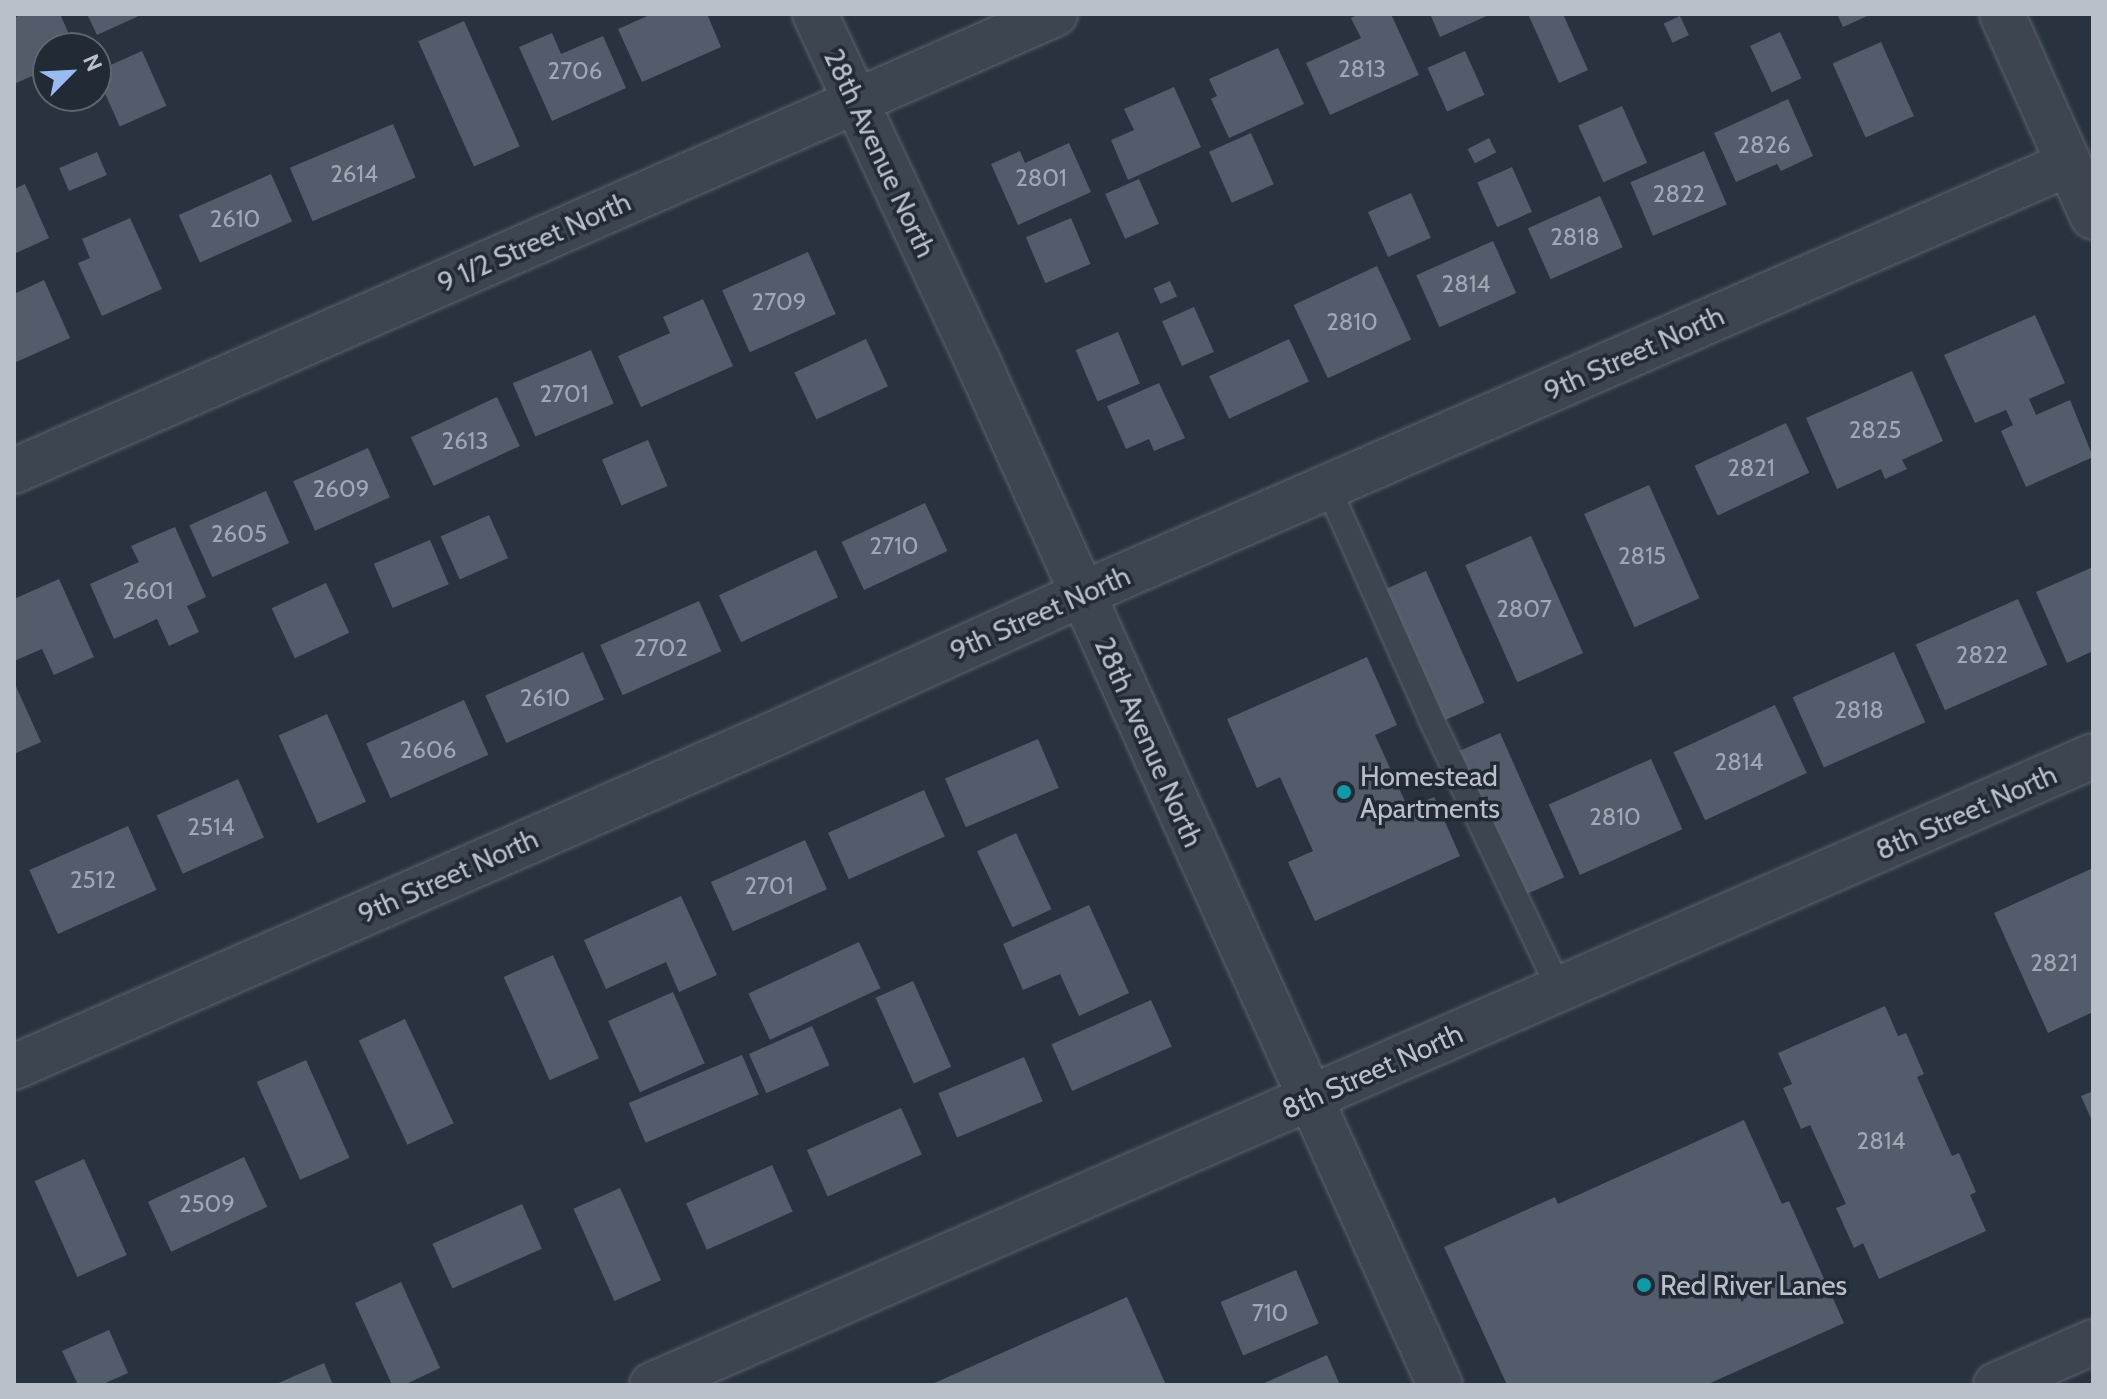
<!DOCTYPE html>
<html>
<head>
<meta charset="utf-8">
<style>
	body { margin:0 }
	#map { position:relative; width:2107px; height:1399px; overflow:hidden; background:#293340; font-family:Cabin,sans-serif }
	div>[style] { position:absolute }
	.building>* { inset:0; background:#525c6b; transform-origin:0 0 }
	.roads { filter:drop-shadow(0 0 2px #5b636d) drop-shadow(0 0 2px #5b636d) }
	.service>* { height:24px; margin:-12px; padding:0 12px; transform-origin:12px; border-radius:12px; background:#3d4550 }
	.minor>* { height:44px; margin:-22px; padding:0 22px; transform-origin:22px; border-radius:22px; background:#3d4550 }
	.dots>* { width:22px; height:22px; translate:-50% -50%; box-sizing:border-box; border:4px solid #212a35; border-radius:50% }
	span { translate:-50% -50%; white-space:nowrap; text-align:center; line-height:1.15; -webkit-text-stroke:7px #212a35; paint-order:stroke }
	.number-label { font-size:24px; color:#a0a7b2 }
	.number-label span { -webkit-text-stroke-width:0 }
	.street-label { font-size:28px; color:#bac0ca }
	.poi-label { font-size:28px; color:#bac0ca }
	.left { translate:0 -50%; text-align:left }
	.frame { position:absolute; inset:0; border:16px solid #bac0ca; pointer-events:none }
	.north { position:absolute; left:32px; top:32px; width:80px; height:80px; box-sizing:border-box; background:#212a35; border:2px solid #5e6671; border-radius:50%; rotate:66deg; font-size:22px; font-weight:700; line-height:32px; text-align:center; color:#bac0ca }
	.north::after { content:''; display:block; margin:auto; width:28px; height:36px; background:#99bbf0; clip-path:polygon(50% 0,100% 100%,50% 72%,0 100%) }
</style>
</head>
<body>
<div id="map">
	<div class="building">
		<div style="clip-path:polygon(22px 14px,60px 14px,75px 48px,48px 48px,48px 69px,14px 84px,14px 18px)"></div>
		<div style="clip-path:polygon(87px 14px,143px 14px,97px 35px)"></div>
		<div style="clip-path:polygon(652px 14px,707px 14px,721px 47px,642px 82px,618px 29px)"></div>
		<div style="clip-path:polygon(1360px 14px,1391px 14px,1419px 75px,1330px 115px,1306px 63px,1361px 38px,1351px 18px)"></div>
		<div style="clip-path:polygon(1430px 14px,1491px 14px,1440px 37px)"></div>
		<div style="clip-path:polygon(1528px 14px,1563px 14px,1588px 70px,1559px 83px)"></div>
		<div style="clip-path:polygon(1837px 14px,1872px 14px,1843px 27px)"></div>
		<div style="left:1680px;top:16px;width:21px;height:18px;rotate:65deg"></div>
		<div style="left:464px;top:21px;width:137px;height:50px;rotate:66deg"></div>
		<div style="left:1780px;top:32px;width:51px;height:33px;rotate:65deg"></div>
		<div style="clip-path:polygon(552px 33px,561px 54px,603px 36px,626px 88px,552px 121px,519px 47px)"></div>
		<div style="left:1881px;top:42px;width:81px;height:53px;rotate:66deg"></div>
		<div style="clip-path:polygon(1278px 48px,1304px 104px,1229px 138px,1211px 99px,1217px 96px,1209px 79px)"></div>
		<div style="left:142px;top:51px;width:60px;height:51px;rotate:66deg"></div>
		<div style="left:1465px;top:51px;width:48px;height:41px;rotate:66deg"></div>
		<div style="clip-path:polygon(1174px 87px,1201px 147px,1128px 180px,1111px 140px,1134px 130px,1124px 109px)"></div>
		<div style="clip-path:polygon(1788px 99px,1813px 156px,1781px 171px,1777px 164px,1736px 182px,1714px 133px)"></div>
		<div style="left:1622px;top:106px;width:62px;height:48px;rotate:66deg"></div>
		<div style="left:393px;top:124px;width:58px;height:112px;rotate:67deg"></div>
		<div style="left:1251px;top:133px;width:56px;height:46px;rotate:66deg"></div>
		<div style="left:1489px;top:138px;width:16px;height:24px;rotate:63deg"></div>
		<div style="clip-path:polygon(1069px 143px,1091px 192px,1018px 225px,991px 164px,1020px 151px,1025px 163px)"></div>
		<div style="left:1704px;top:151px;width:58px;height:80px;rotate:67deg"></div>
		<div style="left:97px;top:152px;width:25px;height:41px;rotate:67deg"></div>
		<div style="left:1512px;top:167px;width:49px;height:38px;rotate:66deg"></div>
		<div style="left:271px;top:174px;width:52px;height:101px;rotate:66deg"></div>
		<div style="left:1139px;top:179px;width:49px;height:37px;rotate:66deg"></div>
		<div style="clip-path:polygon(25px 184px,49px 238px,14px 254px,14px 189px)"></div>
		<div style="left:1411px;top:193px;width:49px;height:47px;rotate:66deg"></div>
		<div style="left:1600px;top:196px;width:56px;height:79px;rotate:66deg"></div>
		<div style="clip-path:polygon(130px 218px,162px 289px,102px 316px,78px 263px,90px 258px,82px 239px)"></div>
		<div style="left:1071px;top:218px;width:50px;height:49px;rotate:67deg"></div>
		<div style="left:1493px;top:241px;width:57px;height:84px;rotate:66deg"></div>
		<div style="left:808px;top:252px;width:68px;height:94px;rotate:66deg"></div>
		<div style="left:1377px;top:266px;width:81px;height:92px;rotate:65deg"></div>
		<div style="clip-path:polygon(44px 280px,70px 338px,14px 363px,14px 294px)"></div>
		<div style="left:1170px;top:281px;width:17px;height:18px;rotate:66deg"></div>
		<div style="clip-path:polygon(703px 299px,733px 366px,641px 407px,618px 356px,670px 333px,663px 317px)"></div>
		<div style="left:1194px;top:307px;width:49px;height:35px;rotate:66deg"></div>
		<div style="clip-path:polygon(2035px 315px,2065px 383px,2029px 399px,2036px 415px,2070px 400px,2093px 457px,2026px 487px,2001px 431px,2013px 425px,2006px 410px,1975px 423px,1944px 355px)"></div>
		<div style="left:1118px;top:332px;width:56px;height:46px;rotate:67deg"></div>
		<div style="left:866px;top:339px;width:52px;height:79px;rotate:65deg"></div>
		<div style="left:1289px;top:339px;width:47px;height:88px;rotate:65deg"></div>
		<div style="left:591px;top:350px;width:58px;height:85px;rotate:67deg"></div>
		<div style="clip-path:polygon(1912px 371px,1943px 441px,1902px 460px,1907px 469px,1885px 479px,1881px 469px,1837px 489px,1806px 418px)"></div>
		<div style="clip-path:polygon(1159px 383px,1185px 438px,1154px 451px,1149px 439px,1126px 449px,1107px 406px)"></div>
		<div style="left:497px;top:397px;width:54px;height:95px;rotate:65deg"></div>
		<div style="left:1786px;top:423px;width:55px;height:101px;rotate:65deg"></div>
		<div style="left:648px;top:440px;width:50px;height:50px;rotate:67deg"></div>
		<div style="left:368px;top:448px;width:54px;height:82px;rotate:66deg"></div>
		<div style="left:1649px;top:485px;width:124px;height:71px;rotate:66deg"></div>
		<div style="left:266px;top:491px;width:57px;height:84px;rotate:66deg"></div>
		<div style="left:925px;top:503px;width:53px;height:92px;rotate:65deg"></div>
		<div style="left:489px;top:515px;width:47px;height:53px;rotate:66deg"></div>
		<div style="clip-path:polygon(175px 527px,206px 597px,187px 606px,199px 632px,169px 646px,157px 619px,114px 639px,90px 584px,139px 562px,131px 546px)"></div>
		<div style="left:1531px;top:536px;width:128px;height:72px;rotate:66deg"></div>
		<div style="left:430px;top:540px;width:48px;height:61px;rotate:67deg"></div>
		<div style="left:816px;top:550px;width:52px;height:107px;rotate:65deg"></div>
		<div style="clip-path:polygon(2093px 567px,2093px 651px,2067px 663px,2036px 592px)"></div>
		<div style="left:1426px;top:571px;width:144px;height:44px;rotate:66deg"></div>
		<div style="clip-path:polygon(59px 579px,94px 657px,54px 675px,42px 649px,14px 661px,14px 599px)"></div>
		<div style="left:326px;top:583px;width:55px;height:60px;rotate:65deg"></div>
		<div style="left:2018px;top:599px;width:72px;height:112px;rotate:66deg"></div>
		<div style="left:699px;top:601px;width:55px;height:108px;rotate:66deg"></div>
		<div style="left:583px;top:652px;width:52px;height:107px;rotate:66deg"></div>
		<div style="left:1894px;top:652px;width:77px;height:111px;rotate:66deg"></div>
		<div style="clip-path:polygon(1367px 657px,1397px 725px,1375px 735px,1408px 808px,1434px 797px,1460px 856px,1315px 921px,1288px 862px,1313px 851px,1280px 777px,1257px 788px,1227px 719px)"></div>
		<div style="clip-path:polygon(14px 682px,41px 742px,14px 754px)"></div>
		<div style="left:464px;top:700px;width:60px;height:107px;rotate:66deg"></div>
		<div style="left:1775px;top:705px;width:75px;height:112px;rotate:65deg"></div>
		<div style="left:327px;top:714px;width:96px;height:53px;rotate:66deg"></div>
		<div style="left:1500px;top:733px;width:158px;height:45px;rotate:66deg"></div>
		<div style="left:1038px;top:739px;width:53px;height:101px;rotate:67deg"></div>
		<div style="left:1651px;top:759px;width:77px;height:112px;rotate:66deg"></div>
		<div style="left:238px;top:779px;width:64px;height:89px;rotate:66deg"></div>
		<div style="left:924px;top:790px;width:51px;height:105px;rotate:66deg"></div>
		<div style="left:128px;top:826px;width:70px;height:108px;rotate:66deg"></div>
		<div style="left:1016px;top:833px;width:84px;height:43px;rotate:65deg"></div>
		<div style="left:805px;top:840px;width:54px;height:103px;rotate:66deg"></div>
		<div style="clip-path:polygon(2093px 868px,2093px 1012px,2048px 1033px,1994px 913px)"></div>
		<div style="clip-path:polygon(681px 896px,717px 975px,679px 992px,666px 962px,606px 989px,584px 940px)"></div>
		<div style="clip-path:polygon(1089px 905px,1129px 993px,1079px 1016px,1060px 974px,1023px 990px,1003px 944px)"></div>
		<div style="left:859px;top:942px;width:51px;height:122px;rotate:65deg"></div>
		<div style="left:553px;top:955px;width:113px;height:54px;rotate:66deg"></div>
		<div style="left:913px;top:981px;width:94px;height:41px;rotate:66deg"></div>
		<div style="left:673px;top:992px;width:78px;height:71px;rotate:66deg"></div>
		<div style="left:1151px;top:1000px;width:51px;height:109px;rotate:66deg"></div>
		<div style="clip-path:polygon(1885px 1006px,1898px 1036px,1906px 1033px,1924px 1074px,1917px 1077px,1952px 1156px,1959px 1153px,1976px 1192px,1970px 1195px,1986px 1231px,1879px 1279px,1863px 1243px,1854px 1248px,1836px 1208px,1846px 1204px,1810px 1125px,1801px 1129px,1783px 1088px,1792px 1084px,1778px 1053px)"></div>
		<div style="left:405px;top:1019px;width:115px;height:51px;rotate:65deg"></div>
		<div style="left:812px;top:1026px;width:43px;height:69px;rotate:66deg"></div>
		<div style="left:742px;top:1055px;width:43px;height:123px;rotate:67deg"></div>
		<div style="left:1024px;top:1057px;width:48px;height:93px;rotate:67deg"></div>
		<div style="left:306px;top:1060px;width:107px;height:54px;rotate:66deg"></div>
		<div style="clip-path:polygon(2093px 1091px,2093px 1123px,2081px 1096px)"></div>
		<div style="left:901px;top:1108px;width:51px;height:103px;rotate:66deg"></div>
		<div style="clip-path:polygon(1744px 1120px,1782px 1204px,1789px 1201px,1844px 1323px,1706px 1385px,1507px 1385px,1444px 1247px,1555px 1197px,1558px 1204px)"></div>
		<div style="left:244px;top:1157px;width:55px;height:106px;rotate:65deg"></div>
		<div style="left:84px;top:1159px;width:105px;height:54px;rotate:66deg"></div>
		<div style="left:772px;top:1165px;width:51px;height:94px;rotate:66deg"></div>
		<div style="left:620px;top:1188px;width:101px;height:51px;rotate:66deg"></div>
		<div style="left:522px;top:1204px;width:49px;height:98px;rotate:66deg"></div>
		<div style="left:1296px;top:1270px;width:58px;height:82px;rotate:67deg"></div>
		<div style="clip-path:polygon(401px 1282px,440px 1368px,404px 1385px,392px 1385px,355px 1303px)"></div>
		<div style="clip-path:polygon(1127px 1297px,1166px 1385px,930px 1385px)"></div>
		<div style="clip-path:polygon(109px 1330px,128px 1373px,101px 1385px,78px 1385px,62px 1351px)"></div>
		<div style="clip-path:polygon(1327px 1355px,1340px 1385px,1260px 1385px)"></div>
		<div style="clip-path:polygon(324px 1363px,333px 1385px,274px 1385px)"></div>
	</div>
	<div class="roads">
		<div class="service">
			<div style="left:1328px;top:487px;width:256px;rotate:66deg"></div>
			<div style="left:1432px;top:721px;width:297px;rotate:64.6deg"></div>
		</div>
		<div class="minor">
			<div style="left:815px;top:14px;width:384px;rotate:64.9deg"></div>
			<div style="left:978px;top:362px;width:1122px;rotate:65.7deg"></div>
			<div style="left:2002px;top:14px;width:222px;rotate:65.9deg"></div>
			<div style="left:14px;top:471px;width:1137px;rotate:-23.7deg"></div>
			<div style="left:14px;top:1067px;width:830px;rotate:-23.66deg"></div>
			<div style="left:774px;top:734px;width:338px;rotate:-24.4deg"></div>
			<div style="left:1082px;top:594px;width:1076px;rotate:-23.56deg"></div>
			<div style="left:652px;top:1385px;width:1572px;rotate:-23.58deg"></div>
			<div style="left:1996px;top:1385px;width:106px;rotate:-23.9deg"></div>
		</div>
	</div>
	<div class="dots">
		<div style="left:1344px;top:792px;background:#0f9aa8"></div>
		<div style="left:1644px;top:1285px;background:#0f9aa8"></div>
	</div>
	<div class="number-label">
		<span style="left:1362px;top:69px">2813</span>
		<span style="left:575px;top:71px">2706</span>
		<span style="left:1764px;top:145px">2826</span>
		<span style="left:354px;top:174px">2614</span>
		<span style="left:1041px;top:178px">2801</span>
		<span style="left:1679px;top:194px">2822</span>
		<span style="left:235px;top:219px">2610</span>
		<span style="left:1575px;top:237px">2818</span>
		<span style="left:1466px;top:284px">2814</span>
		<span style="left:779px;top:302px">2709</span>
		<span style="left:1352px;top:322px">2810</span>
		<span style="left:564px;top:394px">2701</span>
		<span style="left:1875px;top:430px">2825</span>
		<span style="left:465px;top:441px">2613</span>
		<span style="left:1751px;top:468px">2821</span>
		<span style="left:341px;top:489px">2609</span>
		<span style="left:239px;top:534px">2605</span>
		<span style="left:894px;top:546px">2710</span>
		<span style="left:1642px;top:556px">2815</span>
		<span style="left:148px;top:591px">2601</span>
		<span style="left:1524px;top:609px">2807</span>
		<span style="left:661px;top:648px">2702</span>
		<span style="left:1982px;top:655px">2822</span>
		<span style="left:545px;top:698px">2610</span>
		<span style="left:1859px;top:710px">2818</span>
		<span style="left:428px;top:750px">2606</span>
		<span style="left:1739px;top:762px">2814</span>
		<span style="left:1615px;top:817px">2810</span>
		<span style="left:211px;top:827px">2514</span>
		<span style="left:93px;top:880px">2512</span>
		<span style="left:769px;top:886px">2701</span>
		<span style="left:2054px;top:963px">2821</span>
		<span style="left:1881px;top:1141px">2814</span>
		<span style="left:207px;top:1204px">2509</span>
		<span style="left:1270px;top:1313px">710</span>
	</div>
	<div class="street-label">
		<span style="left:880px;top:153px;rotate:65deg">28th Avenue North</span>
		<span style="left:534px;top:242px;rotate:-24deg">9 1/2 Street North</span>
		<span style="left:1634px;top:353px;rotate:-24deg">9th Street North</span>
		<span style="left:1040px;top:613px;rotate:-24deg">9th Street North</span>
		<span style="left:1149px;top:742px;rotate:66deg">28th Avenue North</span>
		<span style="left:1966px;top:812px;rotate:-24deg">8th Street North</span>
		<span style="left:448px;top:876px;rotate:-24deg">9th Street North</span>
		<span style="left:1372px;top:1071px;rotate:-24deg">8th Street North</span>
	</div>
	<div class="poi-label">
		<span class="left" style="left:1360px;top:792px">Homestead<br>Apartments</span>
		<span class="left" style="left:1660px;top:1285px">Red River Lanes</span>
	</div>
	<div class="frame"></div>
	<div class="north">N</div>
</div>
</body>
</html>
